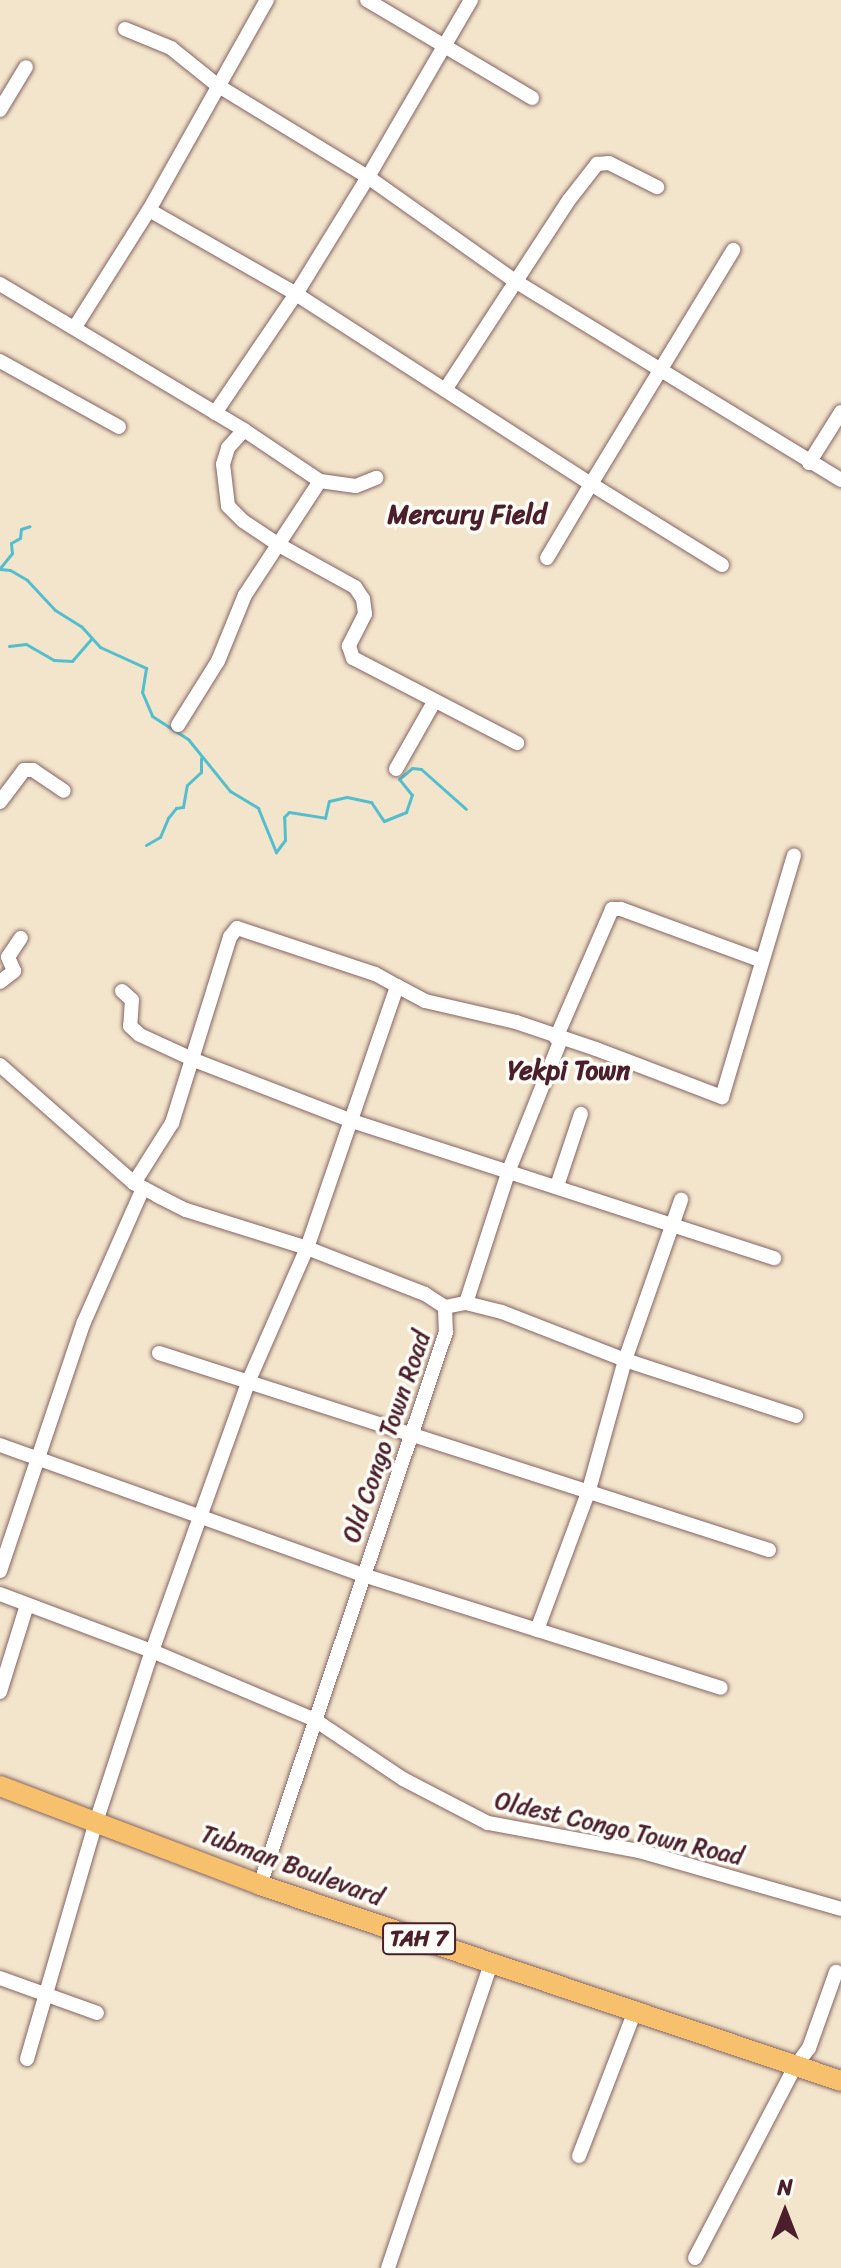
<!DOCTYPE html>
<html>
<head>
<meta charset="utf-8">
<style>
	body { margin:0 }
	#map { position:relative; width:841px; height:2268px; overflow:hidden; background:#f3e5cb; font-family:Sriracha,sans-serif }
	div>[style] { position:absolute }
	.stream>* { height:3px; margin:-1.5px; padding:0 1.5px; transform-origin:1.5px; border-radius:1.5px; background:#53bece }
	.roads { filter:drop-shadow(0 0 2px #856463) drop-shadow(0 0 2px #856463) }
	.minor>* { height:14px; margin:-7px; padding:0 7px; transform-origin:7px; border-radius:7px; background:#fff }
	.highway>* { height:20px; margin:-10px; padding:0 10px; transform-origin:10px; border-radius:10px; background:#f7c06c }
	span { translate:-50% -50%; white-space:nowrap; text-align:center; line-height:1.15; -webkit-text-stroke:7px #fdfcf7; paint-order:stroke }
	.shield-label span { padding:2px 6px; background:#fdfcf7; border:2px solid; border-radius:6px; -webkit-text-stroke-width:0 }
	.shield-label { font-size:22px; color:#4a1f2b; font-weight:700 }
	.street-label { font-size:24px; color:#4a1f2b }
	.neighbourhood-label { font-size:26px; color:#4a1f2b; font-weight:700 }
	.north { position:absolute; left:745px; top:2172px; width:80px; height:80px; -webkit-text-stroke:6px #fdfcf7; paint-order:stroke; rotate:0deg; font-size:22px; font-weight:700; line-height:32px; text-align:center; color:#4a1f2b }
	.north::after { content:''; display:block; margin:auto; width:28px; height:36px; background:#4a1f2b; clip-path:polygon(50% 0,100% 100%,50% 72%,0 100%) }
</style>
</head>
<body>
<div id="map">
	<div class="stream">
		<div style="left:0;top:568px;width:19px;rotate:-51deg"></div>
		<div style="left:12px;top:553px;width:10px;rotate:-96deg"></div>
		<div style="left:11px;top:543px;width:10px;rotate:-29deg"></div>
		<div style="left:20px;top:538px;width:9px;rotate:-84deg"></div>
		<div style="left:21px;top:529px;width:9px;rotate:-18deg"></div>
		<div style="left:0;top:569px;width:10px;rotate:6deg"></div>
		<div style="left:10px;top:570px;width:20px;rotate:30deg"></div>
		<div style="left:27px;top:580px;width:41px;rotate:47deg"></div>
		<div style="left:55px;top:610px;width:31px;rotate:32deg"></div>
		<div style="left:81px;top:626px;width:28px;rotate:48deg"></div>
		<div style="left:100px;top:647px;width:51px;rotate:24.5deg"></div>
		<div style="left:146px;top:668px;width:24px;rotate:99deg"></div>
		<div style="left:142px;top:692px;width:26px;rotate:67deg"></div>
		<div style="left:152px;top:716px;width:43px;rotate:32.6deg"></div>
		<div style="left:188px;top:739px;width:67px;rotate:51.1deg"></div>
		<div style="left:230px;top:791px;width:33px;rotate:31deg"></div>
		<div style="left:258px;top:808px;width:48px;rotate:67.8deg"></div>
		<div style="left:276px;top:852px;width:15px;rotate:-53deg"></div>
		<div style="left:285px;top:840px;width:23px;rotate:-92deg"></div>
		<div style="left:284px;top:817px;width:7px;rotate:-45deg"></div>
		<div style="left:289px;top:812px;width:36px;rotate:9deg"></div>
		<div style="left:325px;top:818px;width:17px;rotate:-77deg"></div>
		<div style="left:329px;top:801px;width:18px;rotate:-13deg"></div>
		<div style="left:347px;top:797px;width:25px;rotate:12deg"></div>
		<div style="left:371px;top:802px;width:23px;rotate:56deg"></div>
		<div style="left:384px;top:821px;width:24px;rotate:-22deg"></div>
		<div style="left:406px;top:812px;width:18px;rotate:-71deg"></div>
		<div style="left:412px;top:795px;width:21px;rotate:-129deg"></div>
		<div style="left:399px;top:779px;width:17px;rotate:-40deg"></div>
		<div style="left:412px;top:768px;width:9px;rotate:6deg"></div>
		<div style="left:421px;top:769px;width:60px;rotate:41.6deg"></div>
		<div style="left:9px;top:646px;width:17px;rotate:-7deg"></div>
		<div style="left:26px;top:644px;width:32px;rotate:30deg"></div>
		<div style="left:54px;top:660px;width:18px;rotate:3deg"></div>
		<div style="left:72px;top:661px;width:30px;rotate:-49deg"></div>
		<div style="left:146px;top:845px;width:16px;rotate:-30deg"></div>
		<div style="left:160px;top:837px;width:21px;rotate:-67deg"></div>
		<div style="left:168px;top:818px;width:13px;rotate:-51deg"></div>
		<div style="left:176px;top:808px;width:7px;rotate:-8deg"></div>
		<div style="left:183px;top:807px;width:22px;rotate:-80deg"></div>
		<div style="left:187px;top:785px;width:19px;rotate:-43deg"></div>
		<div style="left:201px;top:772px;width:14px;rotate:-90deg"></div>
	</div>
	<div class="roads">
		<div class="minor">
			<div style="left:367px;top:0;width:192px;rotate:30.7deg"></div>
			<div style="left:125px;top:29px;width:50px;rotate:22.4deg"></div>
			<div style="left:171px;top:48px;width:59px;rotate:38.8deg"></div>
			<div style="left:217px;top:85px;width:177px;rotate:31.4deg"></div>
			<div style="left:368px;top:177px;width:180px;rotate:35.3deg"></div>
			<div style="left:515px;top:281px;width:382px;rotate:31.4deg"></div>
			<div style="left:0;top:110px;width:50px;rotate:-58.8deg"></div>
			<div style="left:149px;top:210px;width:169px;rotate:29.7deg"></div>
			<div style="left:296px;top:294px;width:351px;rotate:32.8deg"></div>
			<div style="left:591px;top:484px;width:86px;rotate:120.7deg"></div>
			<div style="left:0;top:284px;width:284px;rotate:30.9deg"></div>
			<div style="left:244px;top:430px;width:24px;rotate:132deg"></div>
			<div style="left:228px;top:448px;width:17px;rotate:107deg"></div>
			<div style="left:223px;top:464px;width:42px;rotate:83.2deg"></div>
			<div style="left:228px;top:506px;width:21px;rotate:45deg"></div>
			<div style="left:243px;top:521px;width:43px;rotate:33.7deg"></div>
			<div style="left:279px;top:545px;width:87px;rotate:28.9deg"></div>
			<div style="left:355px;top:587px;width:14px;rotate:56deg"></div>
			<div style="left:363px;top:599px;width:15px;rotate:82deg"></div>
			<div style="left:365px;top:614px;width:36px;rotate:117deg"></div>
			<div style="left:349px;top:646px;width:13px;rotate:72deg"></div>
			<div style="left:353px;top:658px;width:185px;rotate:27.4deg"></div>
			<div style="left:75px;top:327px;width:138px;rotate:-57.7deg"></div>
			<div style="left:149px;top:210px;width:241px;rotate:-60.7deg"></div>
			<div style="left:0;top:361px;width:136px;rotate:29deg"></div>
			<div style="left:445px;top:390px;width:227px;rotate:-56.9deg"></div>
			<div style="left:569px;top:200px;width:46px;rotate:-52.1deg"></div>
			<div style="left:597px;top:164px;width:12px;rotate:-5deg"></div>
			<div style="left:609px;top:163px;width:54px;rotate:26.6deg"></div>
			<div style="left:215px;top:413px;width:144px;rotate:-55.8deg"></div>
			<div style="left:296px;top:294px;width:137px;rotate:-58.4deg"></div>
			<div style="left:368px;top:177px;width:205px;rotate:-59.8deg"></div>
			<div style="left:244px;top:430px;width:92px;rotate:33.9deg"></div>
			<div style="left:320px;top:481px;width:36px;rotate:8deg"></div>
			<div style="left:356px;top:486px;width:22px;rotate:-22deg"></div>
			<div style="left:809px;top:463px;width:60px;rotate:-57.9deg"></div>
			<div style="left:722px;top:565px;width:154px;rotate:-148.3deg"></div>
			<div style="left:591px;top:484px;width:274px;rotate:-58.7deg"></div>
			<div style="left:178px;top:725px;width:75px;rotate:-58deg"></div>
			<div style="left:218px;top:661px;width:71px;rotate:-67.8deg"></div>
			<div style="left:245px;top:595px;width:136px;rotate:-56.7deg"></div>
			<div style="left:396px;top:769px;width:77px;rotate:-60.4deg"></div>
			<div style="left:0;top:802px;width:40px;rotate:-53deg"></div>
			<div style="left:24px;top:770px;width:9px"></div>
			<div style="left:33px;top:770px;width:37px;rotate:34deg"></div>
			<div style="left:0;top:982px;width:18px;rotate:-38deg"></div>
			<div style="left:14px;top:971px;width:15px;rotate:-113deg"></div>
			<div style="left:8px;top:957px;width:23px;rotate:-56deg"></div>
			<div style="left:397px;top:986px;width:32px;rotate:28deg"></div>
			<div style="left:425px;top:1001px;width:93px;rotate:13deg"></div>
			<div style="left:516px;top:1022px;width:84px;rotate:18.6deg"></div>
			<div style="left:596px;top:1049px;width:135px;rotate:20.9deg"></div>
			<div style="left:722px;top:1097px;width:252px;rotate:-73.4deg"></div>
			<div style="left:122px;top:991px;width:13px;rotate:42deg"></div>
			<div style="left:132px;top:1000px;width:26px;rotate:94deg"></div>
			<div style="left:130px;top:1026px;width:13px;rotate:42deg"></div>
			<div style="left:140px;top:1035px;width:60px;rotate:24.8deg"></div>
			<div style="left:194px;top:1060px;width:169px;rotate:21.1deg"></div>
			<div style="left:352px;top:1121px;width:444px;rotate:18deg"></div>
			<div style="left:556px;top:1038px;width:141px;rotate:-66.5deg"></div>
			<div style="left:612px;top:909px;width:9px"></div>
			<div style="left:621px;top:909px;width:150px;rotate:20.2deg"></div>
			<div style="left:0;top:1065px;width:179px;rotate:41.4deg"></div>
			<div style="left:134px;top:1183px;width:27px;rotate:28deg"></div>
			<div style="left:158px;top:1196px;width:31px;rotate:27deg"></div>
			<div style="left:186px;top:1210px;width:127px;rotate:17.4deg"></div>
			<div style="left:307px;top:1248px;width:127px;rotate:21.3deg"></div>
			<div style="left:425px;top:1294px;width:24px;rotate:33deg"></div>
			<div style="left:445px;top:1307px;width:25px;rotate:88deg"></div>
			<div style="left:446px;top:1332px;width:583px;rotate:108.59deg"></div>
			<div style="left:557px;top:1186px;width:76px;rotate:-71.6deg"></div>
			<div style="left:466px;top:1303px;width:140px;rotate:-72.1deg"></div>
			<div style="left:509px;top:1170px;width:141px;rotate:-68.3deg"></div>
			<div style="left:445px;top:1307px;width:21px;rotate:-11deg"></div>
			<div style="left:466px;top:1303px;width:37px;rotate:14deg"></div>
			<div style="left:502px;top:1312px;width:132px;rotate:21.3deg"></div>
			<div style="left:625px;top:1360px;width:180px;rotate:18.1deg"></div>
			<div style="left:159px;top:1353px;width:641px;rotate:17.9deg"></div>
			<div style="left:0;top:1445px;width:386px;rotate:19.7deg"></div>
			<div style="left:363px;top:1575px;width:375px;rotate:17.5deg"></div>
			<div style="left:0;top:1571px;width:263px;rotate:-71.4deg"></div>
			<div style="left:84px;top:1322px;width:146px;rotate:-66.2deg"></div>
			<div style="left:0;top:1594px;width:162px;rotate:20.6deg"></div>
			<div style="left:152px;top:1651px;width:177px;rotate:22.9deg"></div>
			<div style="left:315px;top:1720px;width:106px;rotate:33.8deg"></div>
			<div style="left:403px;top:1779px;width:96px;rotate:27.4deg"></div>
			<div style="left:488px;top:1823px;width:154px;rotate:10.5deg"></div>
			<div style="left:639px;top:1851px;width:210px;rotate:16deg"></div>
			<div style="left:537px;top:1630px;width:149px;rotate:-69.6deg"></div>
			<div style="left:589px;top:1490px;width:135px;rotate:-74.5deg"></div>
			<div style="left:625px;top:1360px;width:170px;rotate:-70.7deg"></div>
			<div style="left:0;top:1692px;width:91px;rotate:-72.8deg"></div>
			<div style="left:0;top:1978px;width:103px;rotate:19.8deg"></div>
			<div style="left:27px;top:2059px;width:247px;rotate:-73.8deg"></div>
			<div style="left:96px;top:1822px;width:180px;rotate:-71.9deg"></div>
			<div style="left:152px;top:1651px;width:288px;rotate:-70.3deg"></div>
			<div style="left:249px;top:1380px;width:144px;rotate:-66.3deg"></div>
			<div style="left:307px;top:1248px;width:277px;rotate:-71deg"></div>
			<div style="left:397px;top:986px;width:25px;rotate:-151deg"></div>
			<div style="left:375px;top:974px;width:145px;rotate:-161.6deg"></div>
			<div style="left:237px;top:928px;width:11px;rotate:128deg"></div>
			<div style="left:230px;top:937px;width:195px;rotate:107.3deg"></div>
			<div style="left:172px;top:1123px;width:71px;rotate:122.3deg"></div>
			<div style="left:579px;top:2156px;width:155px;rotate:-68.9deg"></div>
			<div style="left:695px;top:2258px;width:216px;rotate:-62.4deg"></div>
			<div style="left:795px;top:2067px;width:24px;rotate:-54deg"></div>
			<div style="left:809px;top:2048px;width:81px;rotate:-70.4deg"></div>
			<div style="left:388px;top:2268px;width:322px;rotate:-71.3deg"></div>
		</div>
		<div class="highway">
			<div style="left:0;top:1786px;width:278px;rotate:20.8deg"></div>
			<div style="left:260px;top:1885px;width:613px;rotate:18.64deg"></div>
		</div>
	</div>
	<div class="shield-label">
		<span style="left:419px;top:1939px">TAH 7</span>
	</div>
	<div class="street-label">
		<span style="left:387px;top:1437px;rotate:-71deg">Old Congo Town Road</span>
		<span style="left:619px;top:1829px;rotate:13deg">Oldest Congo Town Road</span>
		<span style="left:292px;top:1866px;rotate:20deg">Tubman Boulevard</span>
	</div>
	<div class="neighbourhood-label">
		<span style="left:467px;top:515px">Mercury Field</span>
		<span style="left:569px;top:1071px">Yekpi Town</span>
	</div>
	<div class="north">N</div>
</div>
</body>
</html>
